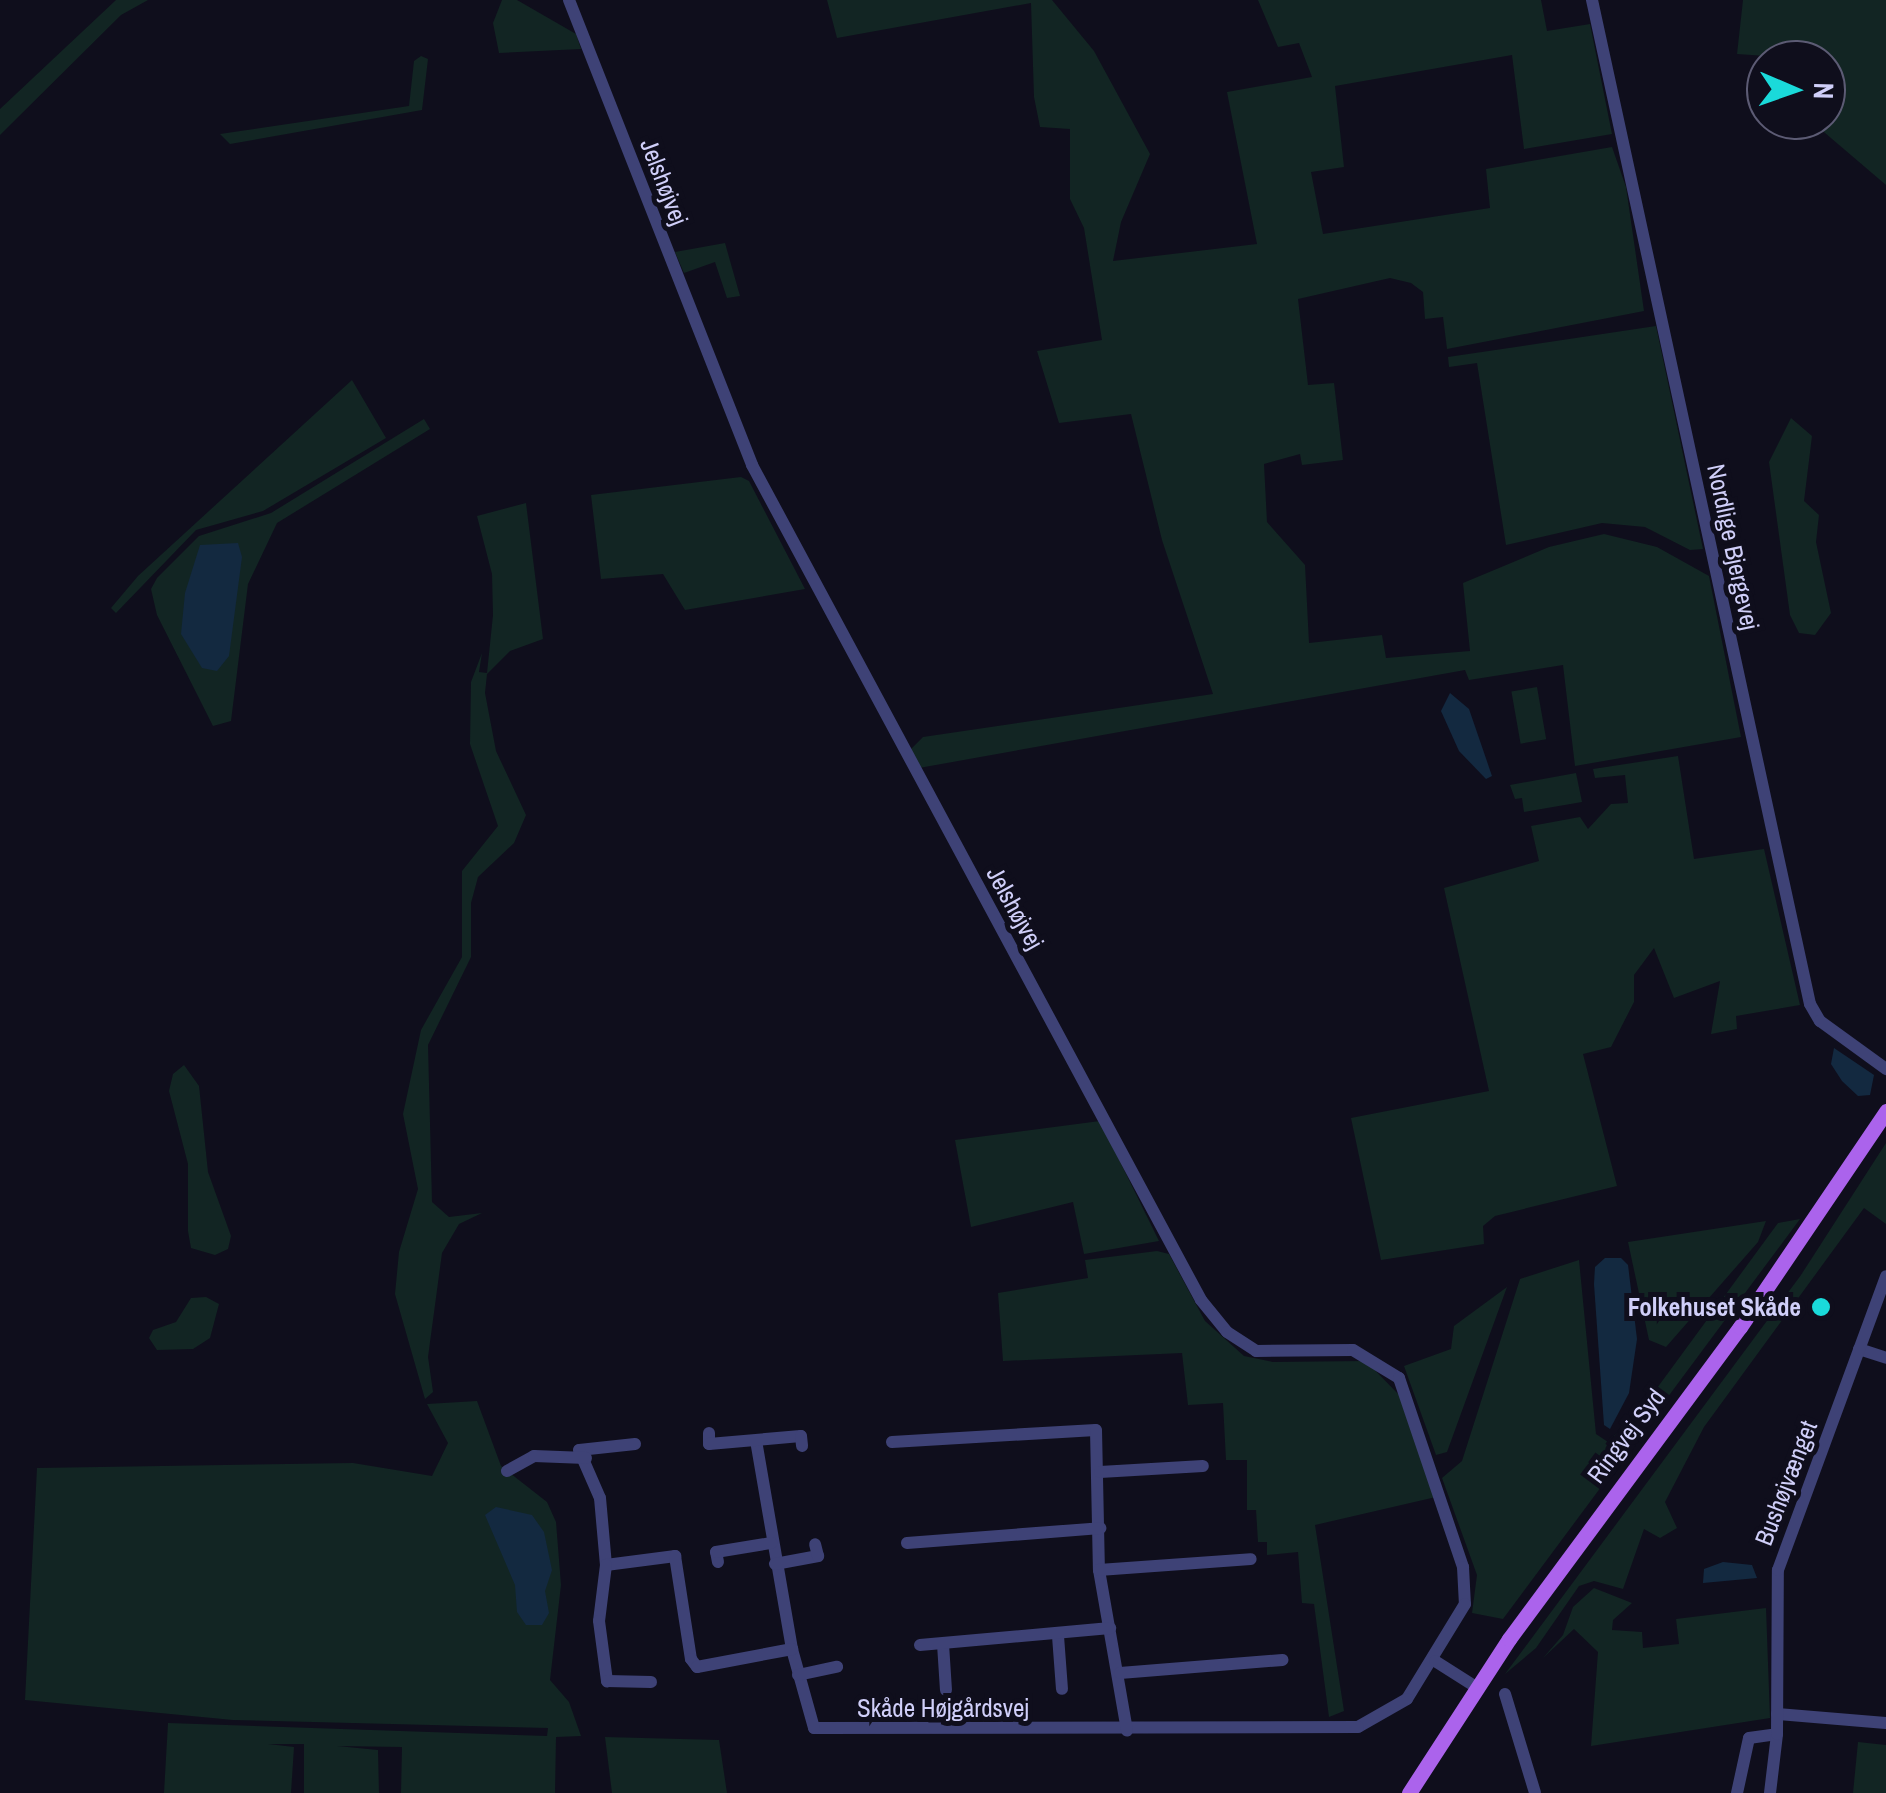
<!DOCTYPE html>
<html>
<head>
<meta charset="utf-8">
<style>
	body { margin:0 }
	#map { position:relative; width:1886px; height:1793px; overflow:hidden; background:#0f0e1c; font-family:"Archivo Narrow",sans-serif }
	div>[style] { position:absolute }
	.green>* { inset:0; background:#122523; transform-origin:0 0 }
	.water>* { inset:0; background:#132940 }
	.minor>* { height:12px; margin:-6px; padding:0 6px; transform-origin:6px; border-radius:6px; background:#3e4276 }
	.major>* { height:15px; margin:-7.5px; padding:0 7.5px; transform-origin:7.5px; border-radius:7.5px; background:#ab63ec }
	.dots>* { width:28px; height:28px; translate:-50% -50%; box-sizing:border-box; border:5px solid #0f0e1c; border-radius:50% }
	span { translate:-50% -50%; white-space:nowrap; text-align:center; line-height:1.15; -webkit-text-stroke:10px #0f0e1c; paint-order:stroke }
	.street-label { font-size:25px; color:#d0cff9 }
	.poi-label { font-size:25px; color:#d0cff9; font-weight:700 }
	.right { translate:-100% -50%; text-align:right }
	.north { position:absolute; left:1746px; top:40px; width:100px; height:100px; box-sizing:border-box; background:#0f0e1c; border:2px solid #5c5b74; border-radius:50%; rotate:92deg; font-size:28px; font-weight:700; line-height:40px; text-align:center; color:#d0cff9 }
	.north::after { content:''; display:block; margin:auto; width:35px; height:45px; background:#1adada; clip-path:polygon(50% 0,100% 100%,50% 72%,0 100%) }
</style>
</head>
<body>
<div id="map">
	<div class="green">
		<div style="clip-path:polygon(116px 0,148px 0,121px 15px,0 135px,0 109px)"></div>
		<div style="clip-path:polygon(502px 0,517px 0,576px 34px,581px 49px,499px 53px,493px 23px)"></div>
		<div style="clip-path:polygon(827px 0,1052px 0,1094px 51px,1150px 154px,1121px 222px,1113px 261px,1257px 244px,1227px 92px,1312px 77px,1299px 43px,1278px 47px,1258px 0,1541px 0,1547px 31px,1590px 24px,1612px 134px,1524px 149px,1512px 55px,1335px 86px,1344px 167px,1311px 172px,1323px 234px,1490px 208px,1486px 169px,1612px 147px,1626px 187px,1644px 311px,1447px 349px,1443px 317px,1425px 319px,1423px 292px,1411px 283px,1390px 278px,1298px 299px,1308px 385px,1334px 383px,1343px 460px,1302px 465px,1300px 454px,1264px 464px,1267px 522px,1305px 565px,1309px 643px,1382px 635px,1386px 658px,1470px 651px,1463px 583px,1549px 547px,1604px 534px,1657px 547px,1709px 576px,1741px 737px,1575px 766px,1563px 665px,1469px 680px,1465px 670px,919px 768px,911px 749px,923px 737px,1213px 694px,1162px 540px,1131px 414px,1059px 423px,1037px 351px,1102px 340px,1084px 228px,1070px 199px,1070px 129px,1040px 127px,1034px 97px,1031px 3px,837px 38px)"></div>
		<div style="clip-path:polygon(1743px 0,1886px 0,1886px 185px,1811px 121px,1826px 120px,1831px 110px,1826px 60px,1737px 54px)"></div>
		<div style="clip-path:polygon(421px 56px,428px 59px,422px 110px,230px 144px,220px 134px,409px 106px,414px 61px)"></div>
		<div style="clip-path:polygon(725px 243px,740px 296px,727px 298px,715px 262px,684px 273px,675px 252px)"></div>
		<div style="clip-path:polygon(1656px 326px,1703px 549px,1690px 550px,1645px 527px,1602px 523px,1506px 545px,1477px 363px,1449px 367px,1448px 357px)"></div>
		<div style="clip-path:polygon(352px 380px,386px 438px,263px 511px,196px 530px,116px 613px,111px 608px,138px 576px)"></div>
		<div style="clip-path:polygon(1791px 418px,1812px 436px,1804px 501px,1819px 515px,1816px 542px,1831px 613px,1815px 635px,1799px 633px,1790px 615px,1769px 462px)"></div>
		<div style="clip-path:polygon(424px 419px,430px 429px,277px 523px,248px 584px,231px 721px,213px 726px,157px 615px,151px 589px,157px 578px,199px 536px,271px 513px)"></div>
		<div style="clip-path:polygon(741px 477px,749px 481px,805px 589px,685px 610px,663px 574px,601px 579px,591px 495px)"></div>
		<div style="clip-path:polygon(526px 503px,543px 639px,510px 651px,487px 674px,485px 693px,496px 751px,526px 815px,514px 843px,478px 877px,471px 903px,471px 957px,428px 1045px,432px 1202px,449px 1217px,482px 1213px,459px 1224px,442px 1253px,428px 1357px,433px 1392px,425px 1399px,395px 1294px,399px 1252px,418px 1189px,403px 1114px,421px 1030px,462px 957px,462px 871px,498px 826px,470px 744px,471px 682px,482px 653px,479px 672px,487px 673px,493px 615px,492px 574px,477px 516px)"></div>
		<div style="left:1537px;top:687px;width:53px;height:26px;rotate:80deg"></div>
		<div style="clip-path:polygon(1678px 756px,1694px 859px,1764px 849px,1800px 1005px,1736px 1016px,1737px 1029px,1711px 1034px,1720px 981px,1674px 998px,1654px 948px,1634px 975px,1634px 1002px,1611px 1047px,1583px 1054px,1617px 1186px,1495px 1216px,1483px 1226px,1484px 1244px,1381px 1260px,1351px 1118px,1489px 1091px,1444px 888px,1539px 861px,1531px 826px,1580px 817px,1588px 829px,1611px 804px,1628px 803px,1625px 775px,1595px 778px,1593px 769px)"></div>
		<div style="clip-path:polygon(1576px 773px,1582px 802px,1524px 812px,1522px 798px,1515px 799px,1510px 785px)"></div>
		<div style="clip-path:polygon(184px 1065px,199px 1086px,208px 1172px,231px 1236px,228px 1249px,215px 1255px,191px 1248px,188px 1231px,188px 1164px,169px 1091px,173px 1074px)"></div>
		<div style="clip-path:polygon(1100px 1121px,1159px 1241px,1084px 1254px,1073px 1202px,971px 1227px,955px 1140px)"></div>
		<div style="clip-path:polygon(1886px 1143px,1886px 1224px,1864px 1208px,1704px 1427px,1665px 1502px,1677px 1528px,1660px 1538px,1644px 1529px,1623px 1589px,1594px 1581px,1579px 1586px,1536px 1648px,1505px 1674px,1801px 1275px)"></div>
		<div style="clip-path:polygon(1800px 1219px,1503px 1619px,1472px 1613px,1477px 1575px,1442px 1478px,1462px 1461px,1520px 1279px,1579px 1260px,1596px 1434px,1608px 1442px,1649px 1399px,1778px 1223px)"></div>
		<div style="clip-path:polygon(1766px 1221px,1758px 1242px,1666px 1347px,1649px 1340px,1628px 1242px)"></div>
		<div style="clip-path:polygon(1157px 1251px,1169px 1254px,1205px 1321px,1244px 1356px,1273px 1362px,1366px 1361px,1403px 1399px,1436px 1497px,1315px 1525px,1344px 1711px,1329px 1717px,1314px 1604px,1302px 1603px,1298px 1552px,1267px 1555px,1267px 1542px,1258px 1542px,1256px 1510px,1247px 1510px,1247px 1460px,1226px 1460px,1223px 1403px,1188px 1405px,1182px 1353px,1003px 1361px,998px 1293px,1088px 1278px,1085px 1260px)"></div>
		<div style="clip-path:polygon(1507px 1287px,1447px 1452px,1436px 1455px,1404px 1366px,1451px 1349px,1454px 1326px)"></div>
		<div style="clip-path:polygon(206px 1297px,219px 1304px,210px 1338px,193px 1349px,157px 1350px,149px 1338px,153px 1330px,176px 1322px,191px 1298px)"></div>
		<div style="clip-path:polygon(477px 1401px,501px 1466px,547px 1502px,556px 1522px,561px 1585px,550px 1680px,569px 1702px,581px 1736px,556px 1737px,555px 1793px,401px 1793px,402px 1747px,337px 1746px,378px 1750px,379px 1793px,304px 1793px,304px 1744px,268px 1744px,294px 1747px,291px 1793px,164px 1793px,168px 1723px,547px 1736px,548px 1728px,233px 1720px,25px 1700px,37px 1468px,353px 1463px,432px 1476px,448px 1443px,427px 1404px)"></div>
		<div style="clip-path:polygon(1594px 1588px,1632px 1603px,1613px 1620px,1612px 1630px,1642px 1632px,1643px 1648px,1679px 1644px,1676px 1619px,1766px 1608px,1770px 1718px,1591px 1746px,1598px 1652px,1574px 1629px,1543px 1658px,1563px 1635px,1573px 1607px)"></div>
		<div style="clip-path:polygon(605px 1737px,719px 1740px,727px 1793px,612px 1793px)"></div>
		<div style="clip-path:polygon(1858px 1742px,1886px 1745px,1886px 1793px,1853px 1793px)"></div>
	</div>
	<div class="water">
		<div style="clip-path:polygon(238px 543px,242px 557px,229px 656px,217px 671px,202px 668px,181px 634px,185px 593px,200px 545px)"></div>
		<div style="clip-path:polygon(1450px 693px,1469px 709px,1492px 776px,1486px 779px,1459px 751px,1441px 711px)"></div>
		<div style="clip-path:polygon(1834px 1048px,1874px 1075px,1870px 1095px,1858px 1096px,1842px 1081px,1831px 1064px)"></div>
		<div style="clip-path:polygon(1605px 1258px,1621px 1258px,1628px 1265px,1637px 1339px,1629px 1393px,1610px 1429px,1604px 1425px,1594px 1284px,1595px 1267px)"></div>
		<div style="clip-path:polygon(496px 1507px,532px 1515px,544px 1532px,552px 1570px,545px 1591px,549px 1613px,542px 1625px,526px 1625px,517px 1612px,515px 1585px,485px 1515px)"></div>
		<div style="clip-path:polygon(1723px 1562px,1752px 1565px,1757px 1578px,1703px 1583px,1704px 1569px)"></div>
	</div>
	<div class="minor">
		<div style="left:569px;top:0;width:500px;rotate:68.5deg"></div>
		<div style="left:752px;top:465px;width:948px;rotate:61.73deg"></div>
		<div style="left:1201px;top:1300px;width:41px;rotate:50.9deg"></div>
		<div style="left:1227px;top:1332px;width:35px;rotate:33deg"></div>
		<div style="left:1256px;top:1351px;width:97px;rotate:-0.6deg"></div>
		<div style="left:1353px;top:1350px;width:54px;rotate:31.3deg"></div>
		<div style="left:1399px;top:1378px;width:200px;rotate:71.3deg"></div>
		<div style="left:1463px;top:1567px;width:37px;rotate:87deg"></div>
		<div style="left:1465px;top:1604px;width:111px;rotate:121.4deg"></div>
		<div style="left:1407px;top:1699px;width:56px;rotate:150.3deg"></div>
		<div style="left:1358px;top:1727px;width:544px;rotate:179.89deg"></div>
		<div style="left:814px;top:1728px;width:82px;rotate:-105.6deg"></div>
		<div style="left:792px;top:1649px;width:211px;rotate:-99.8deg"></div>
		<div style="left:1592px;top:0;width:1027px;rotate:77.75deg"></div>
		<div style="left:1810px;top:1004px;width:20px;rotate:60deg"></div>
		<div style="left:1820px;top:1021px;width:82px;rotate:36deg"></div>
		<div style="left:1859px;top:1349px;width:28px;rotate:18deg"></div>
		<div style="left:709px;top:1433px;width:11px;rotate:90deg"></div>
		<div style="left:709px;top:1444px;width:92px;rotate:-5deg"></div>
		<div style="left:801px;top:1436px;width:10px;rotate:84deg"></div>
		<div style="left:892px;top:1442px;width:204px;rotate:-3.4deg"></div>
		<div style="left:1096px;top:1430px;width:140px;rotate:88.8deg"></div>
		<div style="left:1099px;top:1570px;width:163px;rotate:80.1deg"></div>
		<div style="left:635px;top:1444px;width:56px;rotate:173.9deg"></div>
		<div style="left:579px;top:1450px;width:52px;rotate:66.4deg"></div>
		<div style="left:600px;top:1498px;width:67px;rotate:84.9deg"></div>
		<div style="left:606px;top:1565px;width:70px;rotate:-7.4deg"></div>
		<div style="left:675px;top:1556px;width:104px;rotate:81.2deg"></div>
		<div style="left:691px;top:1659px;width:10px;rotate:53deg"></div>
		<div style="left:697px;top:1667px;width:97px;rotate:-10.7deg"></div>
		<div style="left:507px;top:1471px;width:31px;rotate:-29deg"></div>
		<div style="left:534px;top:1456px;width:52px;rotate:2.2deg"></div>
		<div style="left:1100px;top:1472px;width:103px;rotate:-3.3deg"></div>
		<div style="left:907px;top:1543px;width:194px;rotate:-4.4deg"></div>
		<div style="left:718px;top:1562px;width:10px;rotate:-101deg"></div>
		<div style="left:716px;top:1552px;width:56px;rotate:-9.3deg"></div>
		<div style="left:775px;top:1564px;width:44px;rotate:-10.5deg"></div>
		<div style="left:818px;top:1556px;width:12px;rotate:-104deg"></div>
		<div style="left:606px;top:1565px;width:56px;rotate:97.1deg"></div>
		<div style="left:599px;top:1621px;width:61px;rotate:82.4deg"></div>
		<div style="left:607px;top:1681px;width:44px;rotate:1.3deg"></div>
		<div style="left:1099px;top:1570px;width:152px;rotate:-4.1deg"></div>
		<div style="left:1058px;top:1636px;width:53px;rotate:85.7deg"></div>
		<div style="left:943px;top:1644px;width:46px;rotate:86.3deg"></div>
		<div style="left:920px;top:1645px;width:191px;rotate:-5.1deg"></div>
		<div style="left:1435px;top:1661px;width:49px;rotate:32.4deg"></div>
		<div style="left:1120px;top:1673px;width:163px;rotate:-4.6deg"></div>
		<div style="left:798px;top:1675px;width:40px;rotate:-12deg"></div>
		<div style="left:1505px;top:1694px;width:103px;rotate:73.1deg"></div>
		<div style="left:1777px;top:1714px;width:109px;rotate:4.7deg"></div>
		<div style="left:1737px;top:1793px;width:56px;rotate:-77.7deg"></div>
		<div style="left:1749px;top:1738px;width:28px;rotate:-8deg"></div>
		<div style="left:1770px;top:1793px;width:59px;rotate:-83.2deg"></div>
		<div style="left:1777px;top:1734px;width:164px;rotate:-89.7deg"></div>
		<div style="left:1778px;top:1570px;width:313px;rotate:-69.8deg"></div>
	</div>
	<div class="major">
		<div style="left:1409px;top:1793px;width:184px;rotate:-57deg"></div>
		<div style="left:1509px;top:1639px;width:388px;rotate:-53.5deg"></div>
		<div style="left:1740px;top:1327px;width:261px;rotate:-55.9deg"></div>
	</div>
	<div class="dots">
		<div style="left:1821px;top:1307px;background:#1adada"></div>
	</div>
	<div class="street-label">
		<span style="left:664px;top:182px;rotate:69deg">Jelshøjvej</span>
		<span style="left:1733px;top:547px;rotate:78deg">Nordlige Bjergevej</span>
		<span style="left:1015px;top:908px;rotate:61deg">Jelshøjvej</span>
		<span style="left:1626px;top:1436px;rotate:-53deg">Ringvej Syd</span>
		<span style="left:1786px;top:1483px;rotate:-69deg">Bushøjvænget</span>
		<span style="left:943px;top:1708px">Skåde Højgårdsvej</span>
	</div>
	<div class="poi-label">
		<span class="right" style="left:1801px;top:1307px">Folkehuset Skåde</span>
	</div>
	<div class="north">N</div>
</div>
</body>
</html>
